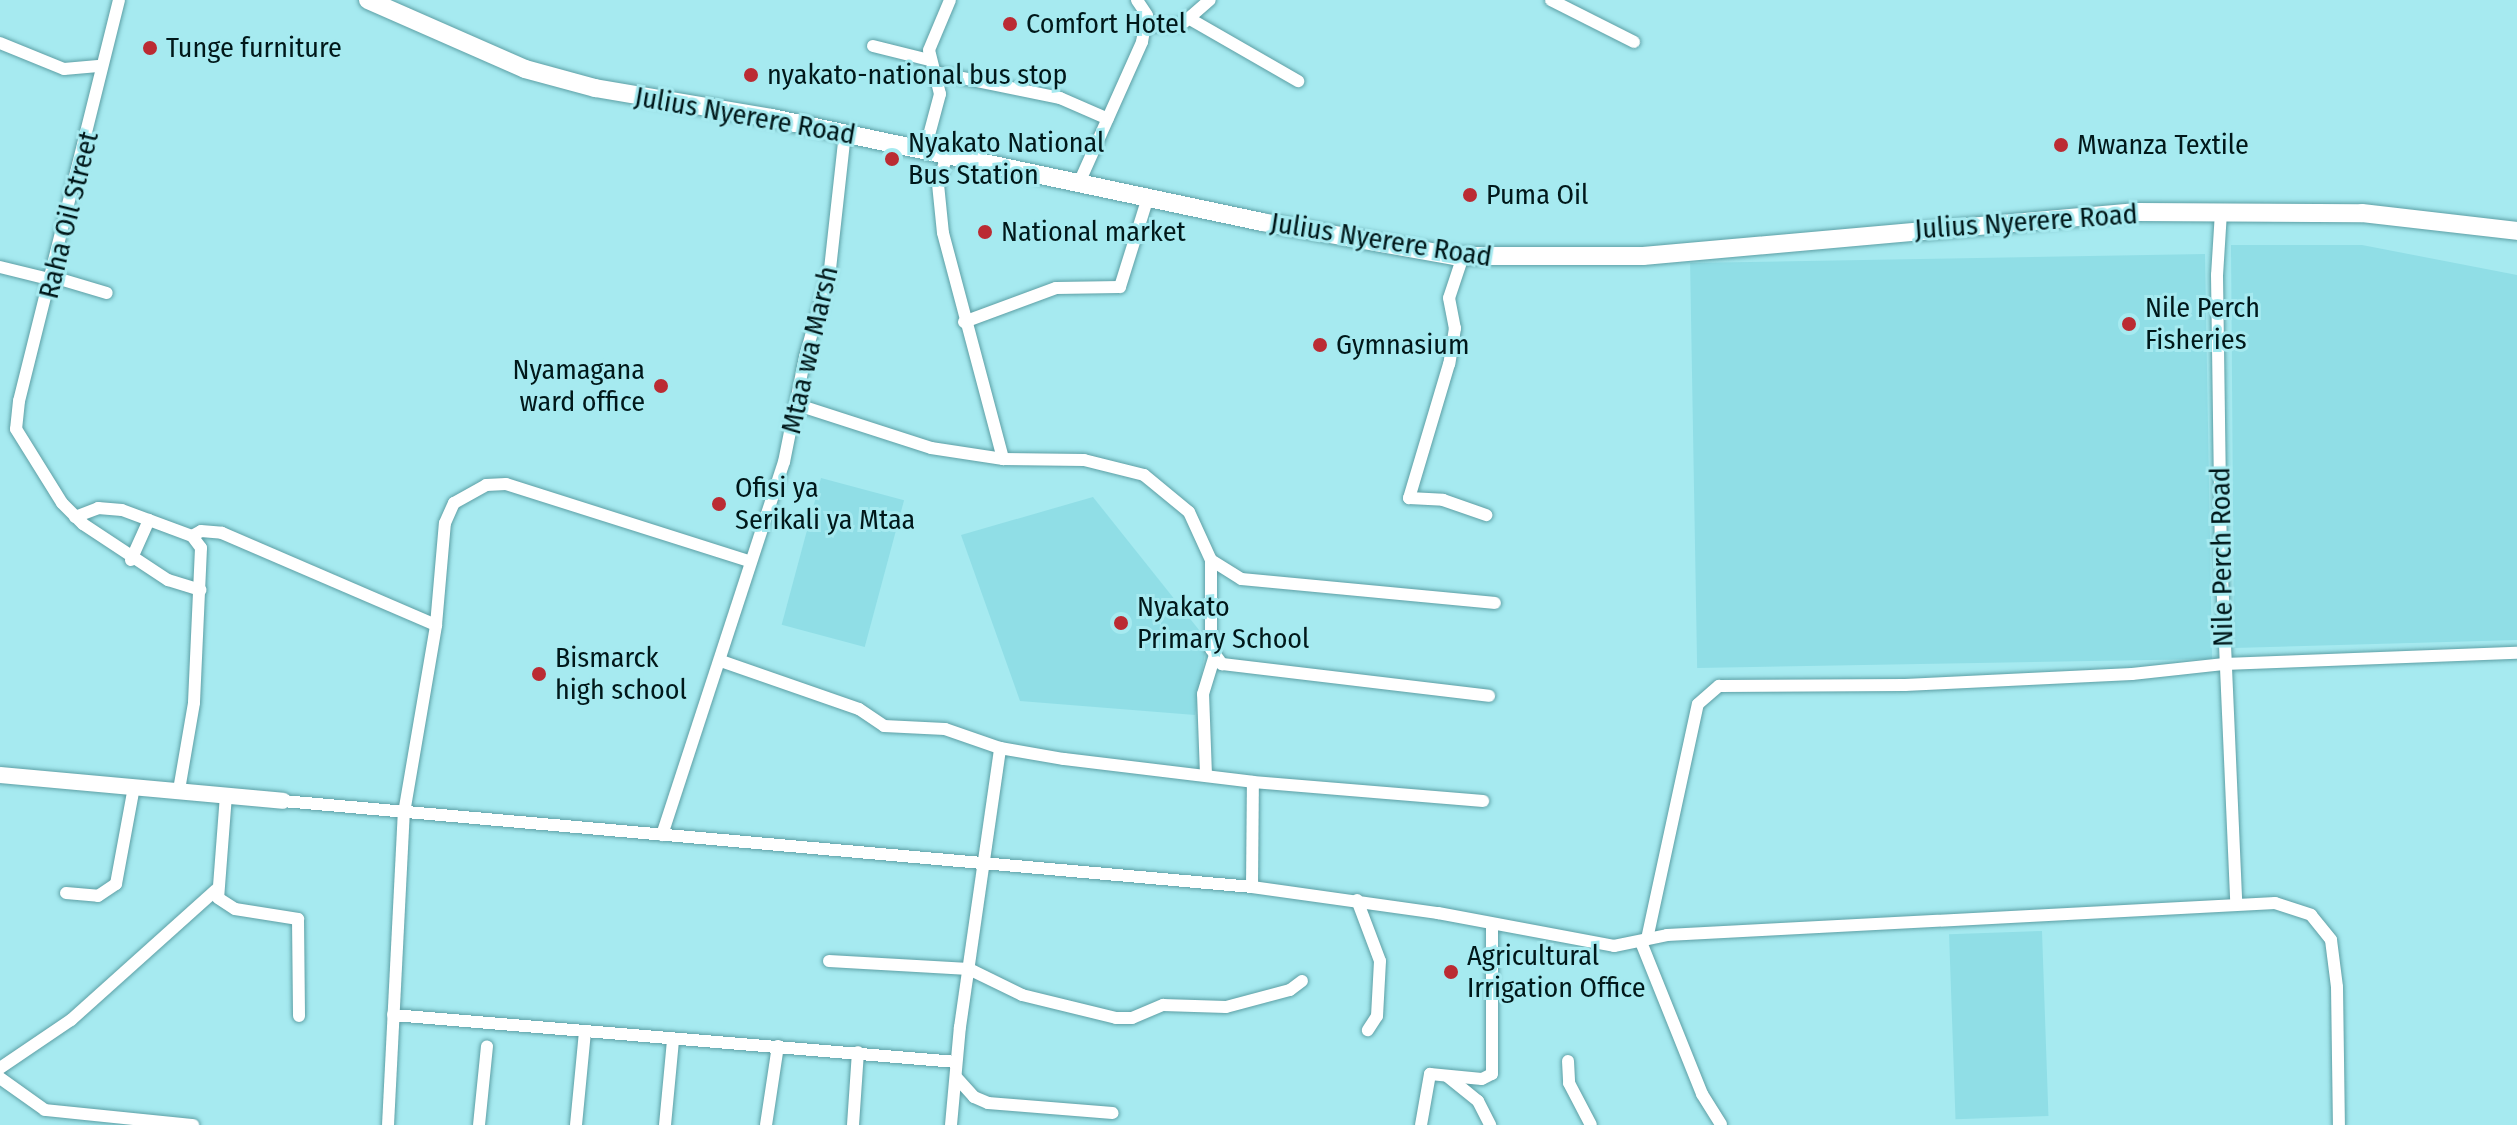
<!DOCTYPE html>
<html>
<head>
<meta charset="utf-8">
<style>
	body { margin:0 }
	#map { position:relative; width:2517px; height:1125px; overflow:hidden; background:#a6eaf0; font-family:"Fira Sans Condensed",sans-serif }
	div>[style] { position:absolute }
	.built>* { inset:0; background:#90dee6; transform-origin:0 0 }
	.roads { filter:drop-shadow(0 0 2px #5d9fa5) drop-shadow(0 0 2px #5d9fa5) }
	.minor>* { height:12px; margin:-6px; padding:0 6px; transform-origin:6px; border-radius:6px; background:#fff }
	.major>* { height:16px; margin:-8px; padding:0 8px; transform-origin:8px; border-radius:8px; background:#fff }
	.highway>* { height:18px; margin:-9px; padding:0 9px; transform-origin:9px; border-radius:9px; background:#fff }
	.dots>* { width:22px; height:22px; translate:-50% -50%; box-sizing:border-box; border:4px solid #a6eaf0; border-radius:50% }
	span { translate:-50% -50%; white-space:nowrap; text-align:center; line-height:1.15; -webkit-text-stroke:6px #a6eaf0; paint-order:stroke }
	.poi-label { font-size:28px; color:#00181a }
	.left { translate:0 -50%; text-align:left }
	.right { translate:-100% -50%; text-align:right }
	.street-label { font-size:28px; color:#00181a }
</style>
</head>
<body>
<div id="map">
	<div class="built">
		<div style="clip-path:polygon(2231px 245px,2362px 245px,2517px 275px,2517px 640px,2234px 648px)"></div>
		<div style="left:2205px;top:254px;width:405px;height:515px;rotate:89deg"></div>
		<div style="left:821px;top:478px;width:86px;height:152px;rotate:15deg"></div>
		<div style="clip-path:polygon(1093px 497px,1207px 640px,1195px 715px,1020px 701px,961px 535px)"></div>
		<div style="left:2042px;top:931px;width:185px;height:93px;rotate:88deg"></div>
	</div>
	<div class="roads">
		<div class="minor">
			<div style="left:119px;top:0;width:413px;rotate:104deg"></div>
			<div style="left:19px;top:401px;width:28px;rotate:96deg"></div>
			<div style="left:16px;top:429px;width:87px;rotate:58.1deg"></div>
			<div style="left:62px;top:503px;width:30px;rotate:45deg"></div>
			<div style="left:83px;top:524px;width:102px;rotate:33.4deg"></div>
			<div style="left:168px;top:580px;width:34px;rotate:17deg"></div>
			<div style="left:1551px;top:0;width:93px;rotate:26.8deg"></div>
			<div style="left:1190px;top:19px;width:125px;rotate:29.9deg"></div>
			<div style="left:1146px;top:26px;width:35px;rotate:-2deg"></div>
			<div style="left:1181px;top:25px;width:38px;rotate:-41deg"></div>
			<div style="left:0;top:43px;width:69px;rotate:22.1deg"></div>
			<div style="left:64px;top:69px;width:37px;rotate:-5deg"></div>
			<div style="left:873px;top:46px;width:58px;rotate:14deg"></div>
			<div style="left:938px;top:73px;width:125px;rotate:11.6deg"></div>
			<div style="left:1060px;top:98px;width:52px;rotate:23.6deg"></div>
			<div style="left:925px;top:150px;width:58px;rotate:-75deg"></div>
			<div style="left:940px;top:94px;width:45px;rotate:-104deg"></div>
			<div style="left:929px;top:50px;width:54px;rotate:-67.2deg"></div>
			<div style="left:947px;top:155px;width:30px;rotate:107deg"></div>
			<div style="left:938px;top:184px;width:49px;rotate:84.2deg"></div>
			<div style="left:943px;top:233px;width:234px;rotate:75.1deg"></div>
			<div style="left:1079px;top:183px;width:154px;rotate:-65.9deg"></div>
			<div style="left:1142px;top:42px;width:27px;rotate:-80deg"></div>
			<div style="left:1147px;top:15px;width:18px;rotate:-124deg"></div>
			<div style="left:2221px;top:212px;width:63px;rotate:93.6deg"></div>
			<div style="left:2217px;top:275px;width:278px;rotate:89.2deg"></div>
			<div style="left:2221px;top:553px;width:349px;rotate:87.5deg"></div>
			<div style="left:1463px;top:256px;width:44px;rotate:108.4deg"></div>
			<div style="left:1449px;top:298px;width:31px;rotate:79deg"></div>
			<div style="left:1455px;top:328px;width:36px;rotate:99deg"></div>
			<div style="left:1449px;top:364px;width:140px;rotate:106.6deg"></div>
			<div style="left:1409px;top:498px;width:34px;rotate:3deg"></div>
			<div style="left:1443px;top:500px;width:46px;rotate:19.2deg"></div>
			<div style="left:0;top:267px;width:55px;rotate:13.8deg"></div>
			<div style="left:53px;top:277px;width:56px;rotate:16.5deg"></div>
			<div style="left:964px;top:322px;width:98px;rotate:-20.3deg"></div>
			<div style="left:1056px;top:288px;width:64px;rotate:-0.9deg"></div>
			<div style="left:1120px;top:287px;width:94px;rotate:-72.7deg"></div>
			<div style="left:798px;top:405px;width:140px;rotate:17.9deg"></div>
			<div style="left:931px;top:448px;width:73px;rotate:8.7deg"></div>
			<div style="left:1003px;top:459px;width:81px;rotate:0.7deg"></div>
			<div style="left:1084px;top:460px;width:62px;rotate:14deg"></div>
			<div style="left:1144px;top:475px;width:58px;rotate:39.4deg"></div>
			<div style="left:1189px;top:512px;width:53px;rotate:65.4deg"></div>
			<div style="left:1211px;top:560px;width:36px;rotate:32deg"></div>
			<div style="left:1242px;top:579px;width:254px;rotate:5.4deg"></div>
			<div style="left:75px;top:517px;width:25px;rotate:-21deg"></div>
			<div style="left:98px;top:508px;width:24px;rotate:5deg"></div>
			<div style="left:122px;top:510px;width:75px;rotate:20.4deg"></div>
			<div style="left:192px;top:536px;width:15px;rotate:53deg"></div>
			<div style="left:201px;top:548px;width:155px;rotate:92.6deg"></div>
			<div style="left:194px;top:703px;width:88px;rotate:99.8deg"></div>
			<div style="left:192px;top:536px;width:10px;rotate:-29deg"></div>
			<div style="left:201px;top:531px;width:21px;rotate:5deg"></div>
			<div style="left:222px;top:533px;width:233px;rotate:23.3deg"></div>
			<div style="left:131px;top:560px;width:44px;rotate:-65.8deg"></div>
			<div style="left:1211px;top:560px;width:89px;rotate:90deg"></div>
			<div style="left:1211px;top:649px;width:19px;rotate:54deg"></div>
			<div style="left:1222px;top:664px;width:269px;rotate:6.8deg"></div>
			<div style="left:721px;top:661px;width:146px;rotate:19.2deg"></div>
			<div style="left:859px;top:709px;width:30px;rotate:34deg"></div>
			<div style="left:884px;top:726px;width:61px;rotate:2.8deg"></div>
			<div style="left:945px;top:729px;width:58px;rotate:19.1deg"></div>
			<div style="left:1000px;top:748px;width:65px;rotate:9.8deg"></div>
			<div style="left:1064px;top:759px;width:190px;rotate:6.9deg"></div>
			<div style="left:1206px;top:775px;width:81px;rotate:-92.1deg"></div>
			<div style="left:1203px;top:694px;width:39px;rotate:-73deg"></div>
			<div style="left:226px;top:795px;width:103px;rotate:94.4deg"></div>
			<div style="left:218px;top:898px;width:20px;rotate:33deg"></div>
			<div style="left:235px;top:909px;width:64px;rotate:9deg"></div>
			<div style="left:298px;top:919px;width:97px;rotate:89.4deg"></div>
			<div style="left:283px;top:801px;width:973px;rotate:5.07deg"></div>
			<div style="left:1252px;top:887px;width:188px;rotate:8deg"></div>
			<div style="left:1438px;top:913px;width:179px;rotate:10.6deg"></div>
			<div style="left:1614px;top:946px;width:54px;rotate:-11.7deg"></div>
			<div style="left:1667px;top:935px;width:609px;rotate:-3.01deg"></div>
			<div style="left:2275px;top:903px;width:38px;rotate:18deg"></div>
			<div style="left:2311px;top:915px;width:32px;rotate:51deg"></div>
			<div style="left:2331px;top:940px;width:47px;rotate:82.7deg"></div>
			<div style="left:2337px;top:987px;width:138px;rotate:89.2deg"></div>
			<div style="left:662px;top:835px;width:392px;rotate:-71.9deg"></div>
			<div style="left:784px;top:462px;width:107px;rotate:-78.7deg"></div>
			<div style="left:805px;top:357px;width:91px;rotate:-74.1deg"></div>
			<div style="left:830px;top:269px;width:137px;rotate:-83.7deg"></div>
			<div style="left:1252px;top:887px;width:105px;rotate:-89.5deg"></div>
			<div style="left:1253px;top:782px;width:231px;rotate:4.7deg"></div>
			<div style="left:66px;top:893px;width:32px;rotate:5deg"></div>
			<div style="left:98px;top:896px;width:22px;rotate:-34deg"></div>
			<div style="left:116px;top:884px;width:99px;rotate:-79.5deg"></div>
			<div style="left:1357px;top:900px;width:65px;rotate:69.3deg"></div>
			<div style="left:1380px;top:961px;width:55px;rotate:93.1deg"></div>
			<div style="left:1377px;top:1016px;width:17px;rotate:123deg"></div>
			<div style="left:1647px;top:939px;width:240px;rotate:-77.8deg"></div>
			<div style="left:1698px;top:704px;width:28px;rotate:-41deg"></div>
			<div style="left:1719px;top:686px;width:186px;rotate:-0.3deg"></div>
			<div style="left:1905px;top:685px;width:227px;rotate:-2.8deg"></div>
			<div style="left:2132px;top:674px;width:93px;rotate:-6.2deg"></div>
			<div style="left:2224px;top:664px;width:293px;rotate:-2.2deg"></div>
			<div style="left:1641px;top:942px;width:164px;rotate:68.1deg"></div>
			<div style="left:1702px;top:1094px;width:36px;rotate:58deg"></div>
			<div style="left:829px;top:961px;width:140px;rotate:3.3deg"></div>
			<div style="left:969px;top:969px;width:59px;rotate:26.1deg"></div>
			<div style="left:1022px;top:995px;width:97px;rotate:13.7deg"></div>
			<div style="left:1116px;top:1018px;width:16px"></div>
			<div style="left:1132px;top:1018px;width:34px;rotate:-23deg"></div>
			<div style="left:1163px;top:1005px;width:63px;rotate:1.8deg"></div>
			<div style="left:1226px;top:1007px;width:66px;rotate:-14.9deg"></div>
			<div style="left:1290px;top:990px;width:15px;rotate:-37deg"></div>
			<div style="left:393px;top:1015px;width:565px;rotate:4.77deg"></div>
			<div style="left:1568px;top:1061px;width:22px;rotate:87deg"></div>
			<div style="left:1569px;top:1083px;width:47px;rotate:62.4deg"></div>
			<div style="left:0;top:1068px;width:86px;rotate:-34.1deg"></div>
			<div style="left:71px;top:1020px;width:195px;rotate:-41.9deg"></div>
			<div style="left:1447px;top:1076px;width:40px;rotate:39deg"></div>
			<div style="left:1478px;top:1101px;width:27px;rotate:63deg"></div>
			<div style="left:956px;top:1077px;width:27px;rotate:48deg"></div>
			<div style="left:974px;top:1097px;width:15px;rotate:23deg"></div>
			<div style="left:988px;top:1103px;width:125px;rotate:4.6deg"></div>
			<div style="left:0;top:1078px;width:55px;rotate:35.4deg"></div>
			<div style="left:45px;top:1110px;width:149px;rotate:5.8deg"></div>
			<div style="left:388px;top:1125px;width:312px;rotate:-87.1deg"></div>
			<div style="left:404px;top:813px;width:191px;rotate:-80.3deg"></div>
			<div style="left:436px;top:625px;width:102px;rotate:-85deg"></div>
			<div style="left:445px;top:523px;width:22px;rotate:-66deg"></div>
			<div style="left:454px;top:503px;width:37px;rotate:-29deg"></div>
			<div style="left:486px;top:485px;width:20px;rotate:-3deg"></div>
			<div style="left:506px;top:484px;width:255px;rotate:17.6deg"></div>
			<div style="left:479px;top:1125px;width:79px;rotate:-84.2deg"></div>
			<div style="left:576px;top:1125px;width:93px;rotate:-84.5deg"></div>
			<div style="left:665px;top:1125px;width:85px;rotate:-84.6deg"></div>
			<div style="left:766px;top:1125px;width:80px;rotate:-81.4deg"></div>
			<div style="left:853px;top:1125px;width:73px;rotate:-86.1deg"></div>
			<div style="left:951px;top:1125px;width:98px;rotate:-84.8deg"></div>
			<div style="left:960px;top:1027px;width:282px;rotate:-81.8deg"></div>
			<div style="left:1421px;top:1125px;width:52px;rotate:-80deg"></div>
			<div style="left:1430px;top:1074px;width:52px;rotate:5.5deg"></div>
			<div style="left:1482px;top:1079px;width:11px;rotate:-27deg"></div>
			<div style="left:1492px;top:1074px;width:150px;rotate:-90deg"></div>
		</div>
		<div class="major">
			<div style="left:0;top:775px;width:284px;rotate:5.2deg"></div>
		</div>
		<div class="highway">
			<div style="left:368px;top:0;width:171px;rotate:23.7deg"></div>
			<div style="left:525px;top:69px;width:73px;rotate:15.2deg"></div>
			<div style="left:595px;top:88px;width:180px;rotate:9.6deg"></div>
			<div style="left:772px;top:118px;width:501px;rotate:11.98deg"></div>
			<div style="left:1262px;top:222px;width:196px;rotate:10deg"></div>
			<div style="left:1455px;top:256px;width:188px"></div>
			<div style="left:1643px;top:256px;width:496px;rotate:-5.1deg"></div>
			<div style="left:2137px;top:212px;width:225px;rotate:0.3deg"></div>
			<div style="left:2362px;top:213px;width:156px;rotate:6.6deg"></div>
		</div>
	</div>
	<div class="dots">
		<div style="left:1010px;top:24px;background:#bb2b33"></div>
		<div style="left:150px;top:48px;background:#bb2b33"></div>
		<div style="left:751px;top:75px;background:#bb2b33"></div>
		<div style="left:2061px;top:145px;background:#bb2b33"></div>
		<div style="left:892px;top:159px;background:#bb2b33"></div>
		<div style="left:1470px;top:195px;background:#bb2b33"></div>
		<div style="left:985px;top:232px;background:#bb2b33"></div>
		<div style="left:2129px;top:324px;background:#bb2b33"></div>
		<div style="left:1320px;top:345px;background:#bb2b33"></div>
		<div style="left:661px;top:386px;background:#bb2b33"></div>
		<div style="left:719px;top:504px;background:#bb2b33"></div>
		<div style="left:1121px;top:623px;background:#bb2b33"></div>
		<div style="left:539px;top:674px;background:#bb2b33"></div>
		<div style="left:1451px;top:972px;background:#bb2b33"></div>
	</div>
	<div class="poi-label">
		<span class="left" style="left:1026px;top:24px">Comfort Hotel</span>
		<span class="left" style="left:166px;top:48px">Tunge furniture</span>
		<span class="left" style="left:767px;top:75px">nyakato-national bus stop</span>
		<span class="left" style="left:908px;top:159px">Nyakato National<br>Bus Station</span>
		<span class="left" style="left:2077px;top:145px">Mwanza Textile</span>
		<span class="left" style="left:1486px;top:195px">Puma Oil</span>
		<span class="left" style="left:1001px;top:232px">National market</span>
		<span class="left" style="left:2145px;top:324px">Nile Perch<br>Fisheries</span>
		<span class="left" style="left:1336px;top:345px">Gymnasium</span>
		<span class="right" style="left:645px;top:386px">Nyamagana<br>ward office</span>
		<span class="left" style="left:735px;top:504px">Ofisi ya<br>Serikali ya Mtaa</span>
		<span class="left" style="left:1137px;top:623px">Nyakato<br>Primary School</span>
		<span class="left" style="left:555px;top:674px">Bismarck<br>high school</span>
		<span class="left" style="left:1467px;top:972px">Agricultural<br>Irrigation Office</span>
	</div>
	<div class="street-label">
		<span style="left:745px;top:116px;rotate:10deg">Julius Nyerere Road</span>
		<span style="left:69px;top:215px;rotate:-76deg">Raha Oil Street</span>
		<span style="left:2026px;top:222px;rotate:-4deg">Julius Nyerere Road</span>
		<span style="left:1381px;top:240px;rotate:9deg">Julius Nyerere Road</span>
		<span style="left:810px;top:350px;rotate:-77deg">Mtaa wa Marsh</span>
		<span style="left:2222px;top:557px;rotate:-91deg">Nile Perch Road</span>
	</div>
</div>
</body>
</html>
